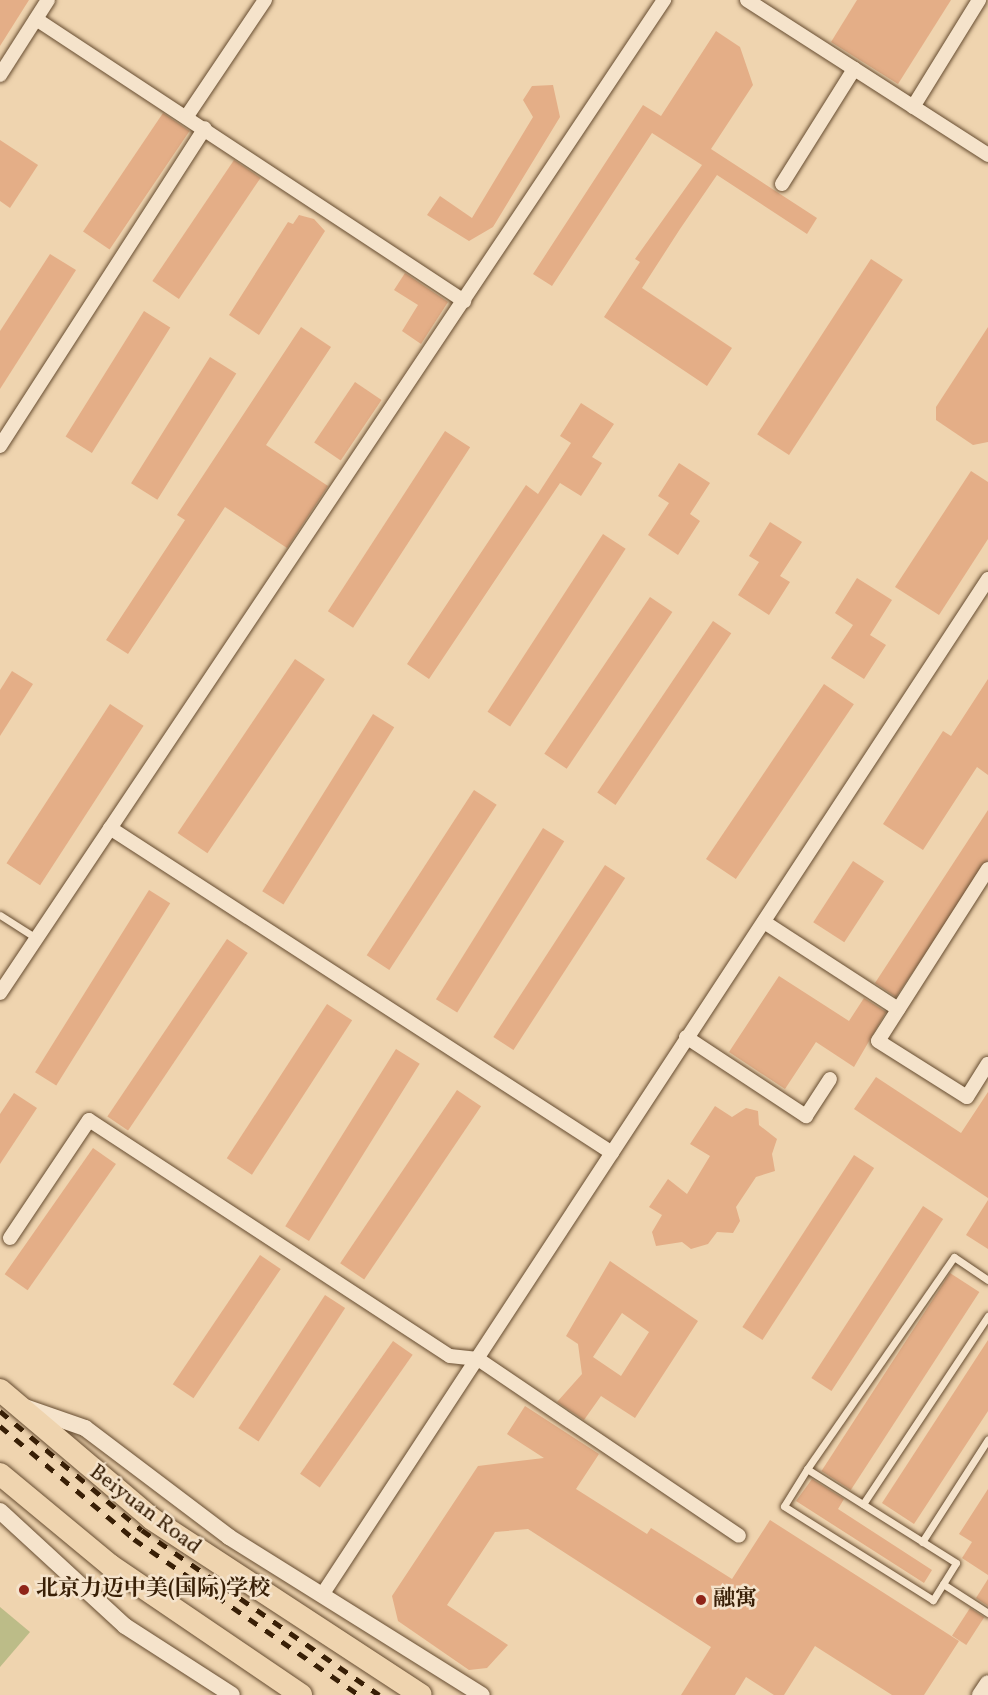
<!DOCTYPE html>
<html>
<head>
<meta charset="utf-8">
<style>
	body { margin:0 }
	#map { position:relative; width:988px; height:1695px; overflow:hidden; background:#efd4af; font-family:Vollkorn,"Noto Serif SC",serif }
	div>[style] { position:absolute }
	.green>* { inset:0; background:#bcbc88 }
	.building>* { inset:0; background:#e4ae87; transform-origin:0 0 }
	.roads { filter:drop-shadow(0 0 2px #664c30) drop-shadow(0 0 2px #664c30) }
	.service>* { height:7px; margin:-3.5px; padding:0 3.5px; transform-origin:3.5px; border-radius:3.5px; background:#f5e3cb }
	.minor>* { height:14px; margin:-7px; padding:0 7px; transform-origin:7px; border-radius:7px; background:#f5e3cb }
	.tertiary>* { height:16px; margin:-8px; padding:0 8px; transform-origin:8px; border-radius:8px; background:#f5e3cb }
	.primary>* { height:22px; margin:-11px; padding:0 11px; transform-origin:11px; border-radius:11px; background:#efd4af }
	.rail>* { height:4.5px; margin-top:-2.25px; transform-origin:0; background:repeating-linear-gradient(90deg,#381f06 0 10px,transparent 0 20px) }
	.dots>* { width:16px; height:16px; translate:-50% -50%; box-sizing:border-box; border:3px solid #f5e3cb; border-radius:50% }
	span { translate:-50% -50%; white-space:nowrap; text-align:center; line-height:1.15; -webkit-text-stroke:5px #f5e3cb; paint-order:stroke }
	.street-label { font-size:22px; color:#381f06 }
	.poi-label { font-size:22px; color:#381f06; font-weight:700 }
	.left { translate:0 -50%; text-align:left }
</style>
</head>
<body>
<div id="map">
	<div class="green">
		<div style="clip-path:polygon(0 1607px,30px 1632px,0 1667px)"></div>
	</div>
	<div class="building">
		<div style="clip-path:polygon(0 0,29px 0,0 46px)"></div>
		<div style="clip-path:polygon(857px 0,951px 0,898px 84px,831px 42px)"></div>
		<div style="clip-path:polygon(716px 31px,740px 47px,753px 85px,711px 149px,817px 218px,807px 234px,717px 175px,680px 229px,642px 288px,732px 348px,707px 386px,604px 317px,640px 262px,635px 259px,702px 165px,652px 133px,552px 286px,533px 274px,643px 105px,661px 116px)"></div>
		<div style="clip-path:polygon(553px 85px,560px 117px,493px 227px,469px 241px,427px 215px,440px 196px,472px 218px,533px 117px,523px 100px,532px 86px)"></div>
		<div style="left:163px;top:113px;width:32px;height:143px;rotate:34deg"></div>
		<div style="clip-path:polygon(0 140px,38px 165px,10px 208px,0 201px)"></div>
		<div style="left:234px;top:160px;width:32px;height:146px;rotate:34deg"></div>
		<div style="clip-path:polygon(299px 215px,314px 219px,325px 231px,259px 335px,229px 315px,288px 222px,293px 224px)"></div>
		<div style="clip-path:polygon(50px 254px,76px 270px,0 389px,0 331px)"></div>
		<div style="left:871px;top:259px;width:38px;height:209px;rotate:33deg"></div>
		<div style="clip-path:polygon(405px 273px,448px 302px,421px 344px,402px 331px,418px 305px,394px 290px)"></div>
		<div style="left:144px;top:311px;width:31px;height:148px;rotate:32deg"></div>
		<div style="clip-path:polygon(301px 327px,331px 347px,266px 445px,328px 486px,287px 548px,225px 507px,128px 654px,106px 640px,185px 520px,177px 515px)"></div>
		<div style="clip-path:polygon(988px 327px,988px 442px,973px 445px,936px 420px,936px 407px)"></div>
		<div style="left:210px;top:357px;width:31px;height:149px;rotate:32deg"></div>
		<div style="left:355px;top:382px;width:32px;height:73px;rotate:34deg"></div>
		<div style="clip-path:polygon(581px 403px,614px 424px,592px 457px,602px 463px,581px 496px,560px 483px,429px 679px,407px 664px,526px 485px,538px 494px,571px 443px,560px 436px)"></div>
		<div style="left:445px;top:431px;width:30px;height:215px;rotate:33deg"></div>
		<div style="clip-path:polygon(679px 463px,710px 483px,690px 514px,700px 521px,678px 555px,648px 535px,669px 503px,658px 496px)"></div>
		<div style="clip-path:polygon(971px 471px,988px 482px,988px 539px,939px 615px,895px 587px)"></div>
		<div style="clip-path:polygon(770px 522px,802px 542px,780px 576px,790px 582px,769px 615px,738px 595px,759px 562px,749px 556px)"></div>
		<div style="left:603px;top:534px;width:27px;height:212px;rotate:33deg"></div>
		<div style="clip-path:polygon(857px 578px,892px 600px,870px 635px,886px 645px,864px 679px,831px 658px,853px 625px,835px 613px)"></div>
		<div style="left:650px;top:597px;width:27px;height:189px;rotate:34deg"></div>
		<div style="left:713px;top:621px;width:22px;height:207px;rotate:34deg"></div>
		<div style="left:295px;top:659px;width:36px;height:210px;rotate:34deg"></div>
		<div style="clip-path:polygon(12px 671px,33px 684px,0 736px,0 690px)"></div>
		<div style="clip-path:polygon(988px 679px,988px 775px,977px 767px,923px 850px,883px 824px,943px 731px,951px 736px)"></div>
		<div style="left:824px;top:684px;width:36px;height:211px;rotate:34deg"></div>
		<div style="left:110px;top:704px;width:40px;height:190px;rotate:33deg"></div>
		<div style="left:373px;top:714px;width:25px;height:209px;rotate:32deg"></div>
		<div style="left:474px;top:790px;width:27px;height:197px;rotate:33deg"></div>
		<div style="clip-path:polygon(988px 810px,988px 860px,896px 997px,875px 983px)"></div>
		<div style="left:543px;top:828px;width:25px;height:202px;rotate:32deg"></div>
		<div style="left:853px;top:861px;width:37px;height:73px;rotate:33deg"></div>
		<div style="left:605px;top:865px;width:24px;height:205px;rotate:33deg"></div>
		<div style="left:149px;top:890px;width:25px;height:215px;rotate:32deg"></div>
		<div style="left:227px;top:939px;width:25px;height:214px;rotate:34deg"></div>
		<div style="clip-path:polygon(779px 976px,849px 1021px,864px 998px,886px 1012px,854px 1067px,816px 1042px,785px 1089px,729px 1052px)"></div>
		<div style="left:327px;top:1004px;width:30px;height:184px;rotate:33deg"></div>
		<div style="left:396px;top:1049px;width:28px;height:209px;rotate:32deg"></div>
		<div style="clip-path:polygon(876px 1077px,961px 1133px,988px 1092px,988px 1198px,854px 1109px)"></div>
		<div style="left:457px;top:1090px;width:29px;height:209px;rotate:34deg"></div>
		<div style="clip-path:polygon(14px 1093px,37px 1108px,0 1164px,0 1114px)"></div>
		<div style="clip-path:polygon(715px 1106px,732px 1117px,746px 1108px,758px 1111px,759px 1125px,777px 1139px,772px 1154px,775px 1171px,756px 1177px,736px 1207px,740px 1221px,733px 1233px,717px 1232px,708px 1244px,691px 1249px,682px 1242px,656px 1246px,652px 1232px,662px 1215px,649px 1207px,668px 1179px,687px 1194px,710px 1156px,690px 1144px)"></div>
		<div style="left:93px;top:1148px;width:28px;height:154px;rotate:35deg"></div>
		<div style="left:854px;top:1155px;width:24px;height:205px;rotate:33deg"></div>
		<div style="clip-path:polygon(988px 1200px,988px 1249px,966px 1235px)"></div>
		<div style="left:923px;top:1206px;width:24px;height:205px;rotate:33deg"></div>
		<div style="left:260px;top:1255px;width:25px;height:156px;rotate:34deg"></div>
		<div style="clip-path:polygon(evenodd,610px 1261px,698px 1321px,635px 1418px,601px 1396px,584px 1420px,557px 1402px,582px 1374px,578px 1344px,566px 1336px,610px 1261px,622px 1313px,649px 1332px,621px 1376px,593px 1357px,622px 1313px)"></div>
		<div style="left:950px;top:1273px;width:35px;height:236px;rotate:33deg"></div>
		<div style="left:325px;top:1295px;width:24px;height:159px;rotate:33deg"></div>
		<div style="clip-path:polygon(988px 1340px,988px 1411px,914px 1524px,882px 1503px)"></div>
		<div style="left:393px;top:1341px;width:24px;height:162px;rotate:35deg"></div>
		<div style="clip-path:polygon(525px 1406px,599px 1454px,576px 1489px,647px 1534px,651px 1528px,732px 1579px,770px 1520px,959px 1641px,924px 1695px,892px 1695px,815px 1646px,784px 1695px,774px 1695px,746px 1677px,735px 1695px,681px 1695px,711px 1647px,528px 1529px,495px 1532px,447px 1605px,508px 1645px,487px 1668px,469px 1670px,398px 1621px,392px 1596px,478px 1466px,544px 1458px,507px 1434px)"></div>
		<div style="clip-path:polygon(812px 1479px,844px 1499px,838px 1509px,932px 1570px,924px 1583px,796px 1501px)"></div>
		<div style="clip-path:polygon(988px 1489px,988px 1575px,962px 1558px,972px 1542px,959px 1534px)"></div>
		<div style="clip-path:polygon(988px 1579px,988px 1606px,976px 1598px)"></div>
		<div style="left:970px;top:1608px;width:17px;height:33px;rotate:33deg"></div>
	</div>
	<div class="roads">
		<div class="service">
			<div style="left:0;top:915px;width:43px;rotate:32.6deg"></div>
			<div style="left:807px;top:1469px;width:176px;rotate:32.2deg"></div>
			<div style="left:956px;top:1563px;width:44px;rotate:121.9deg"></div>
			<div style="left:933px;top:1600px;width:176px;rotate:-147.8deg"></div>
			<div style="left:784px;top:1506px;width:44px;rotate:-58.1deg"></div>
			<div style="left:807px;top:1469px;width:258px;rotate:-55.3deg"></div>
			<div style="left:954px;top:1257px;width:41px;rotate:34.1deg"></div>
			<div style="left:863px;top:1504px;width:226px;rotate:-56.4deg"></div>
			<div style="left:922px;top:1542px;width:122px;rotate:-57.3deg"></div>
			<div style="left:943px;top:1584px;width:54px;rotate:32.8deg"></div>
		</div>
		<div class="minor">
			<div style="left:747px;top:0;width:287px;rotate:32.7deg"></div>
			<div style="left:36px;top:19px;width:513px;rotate:33.38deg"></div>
			<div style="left:0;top:75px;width:89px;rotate:-57.4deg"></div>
			<div style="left:913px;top:107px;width:126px;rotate:-58.3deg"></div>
			<div style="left:187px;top:116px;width:140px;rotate:-56.1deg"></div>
			<div style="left:782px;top:184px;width:136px;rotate:-57.9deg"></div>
			<div style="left:0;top:446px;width:378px;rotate:-57.2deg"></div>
			<div style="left:110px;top:828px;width:598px;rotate:32.92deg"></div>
			<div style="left:988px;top:869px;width:204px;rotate:122.6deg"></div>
			<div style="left:878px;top:1041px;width:105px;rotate:32.2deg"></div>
			<div style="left:967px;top:1097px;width:39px;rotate:-58deg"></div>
			<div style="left:764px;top:922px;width:160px;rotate:33deg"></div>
			<div style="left:0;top:993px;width:1195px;rotate:-56.23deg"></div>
			<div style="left:686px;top:1037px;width:144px;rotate:33.4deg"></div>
			<div style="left:806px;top:1116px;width:44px;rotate:-57deg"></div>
			<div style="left:10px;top:1238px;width:142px;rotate:-56.2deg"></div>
			<div style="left:89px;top:1120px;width:431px;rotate:33.2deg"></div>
			<div style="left:450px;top:1356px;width:28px;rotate:6deg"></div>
			<div style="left:478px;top:1359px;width:315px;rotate:34.1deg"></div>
			<div style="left:322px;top:1595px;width:1215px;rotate:-56.75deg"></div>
		</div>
		<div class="tertiary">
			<div style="left:25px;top:1407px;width:64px;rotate:19.3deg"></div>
			<div style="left:85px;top:1428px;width:181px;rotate:37.1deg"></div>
			<div style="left:229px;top:1537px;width:298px;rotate:32deg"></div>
			<div style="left:0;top:1511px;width:170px;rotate:42.6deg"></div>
			<div style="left:125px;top:1626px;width:127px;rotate:32.8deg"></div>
			<div style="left:980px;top:1695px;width:14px;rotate:-56deg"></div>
		</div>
		<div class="primary">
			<div style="left:0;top:1390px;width:199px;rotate:40.3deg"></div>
			<div style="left:152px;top:1519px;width:321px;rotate:33.2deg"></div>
			<div style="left:0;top:1474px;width:143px;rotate:39.6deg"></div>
			<div style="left:110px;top:1565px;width:231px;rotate:34.2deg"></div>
		</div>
	</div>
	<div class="rail">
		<div style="left:0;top:1411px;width:185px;rotate:40deg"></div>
		<div style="left:142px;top:1530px;width:289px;rotate:34.8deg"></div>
		<div style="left:0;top:1426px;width:175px;rotate:40.1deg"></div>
		<div style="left:134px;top:1539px;width:274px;rotate:34.7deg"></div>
	</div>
	<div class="dots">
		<div style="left:24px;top:1590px;background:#8f2418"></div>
		<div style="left:701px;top:1600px;background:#8f2418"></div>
	</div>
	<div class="street-label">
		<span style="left:145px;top:1510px;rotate:37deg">Beiyuan Road</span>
	</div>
	<div class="poi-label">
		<span class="left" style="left:36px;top:1590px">北京力迈中美(国际)学校</span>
		<span class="left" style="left:713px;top:1600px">融寓</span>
	</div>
</div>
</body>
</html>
